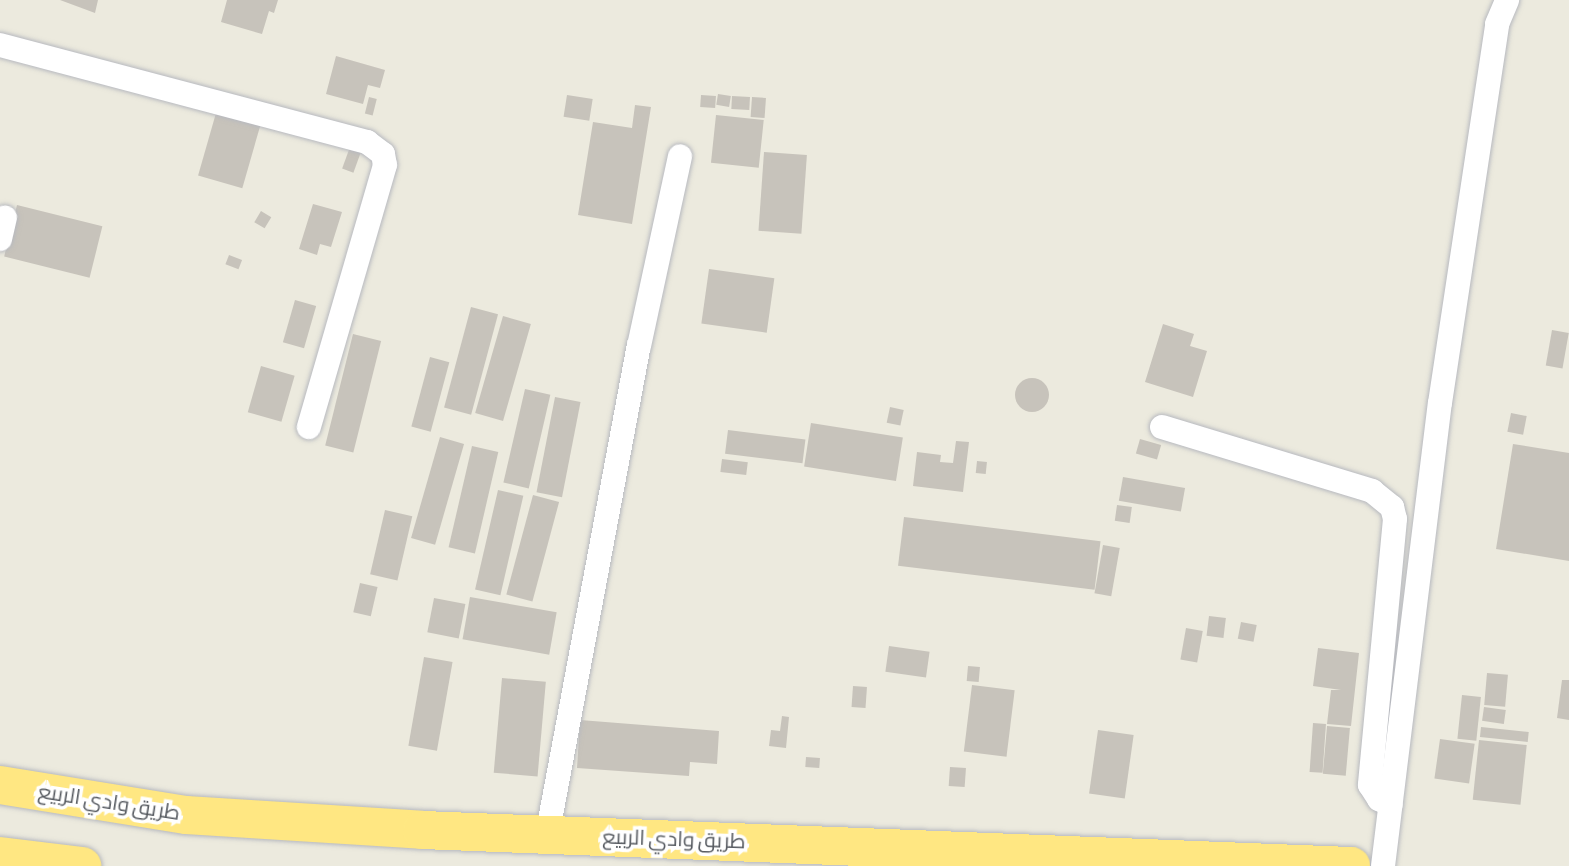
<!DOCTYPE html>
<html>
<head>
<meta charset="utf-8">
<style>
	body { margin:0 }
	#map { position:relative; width:1569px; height:866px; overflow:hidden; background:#eceade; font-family:"Sofia Sans Condensed",Cairo,sans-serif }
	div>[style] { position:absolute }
	.building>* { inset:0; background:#c7c3bb; transform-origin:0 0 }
	.round { border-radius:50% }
	.roads { filter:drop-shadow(0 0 2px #b7b9bf) drop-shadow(0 0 2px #b7b9bf) }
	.street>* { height:24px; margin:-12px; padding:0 12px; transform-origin:12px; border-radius:12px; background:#fff }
	.highway>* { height:38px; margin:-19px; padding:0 19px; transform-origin:19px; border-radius:19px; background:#ffe782 }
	span { translate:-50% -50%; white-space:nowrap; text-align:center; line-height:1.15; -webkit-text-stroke:7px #fff; paint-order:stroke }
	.street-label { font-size:21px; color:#575b61 }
</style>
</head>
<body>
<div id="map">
	<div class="building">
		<div style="clip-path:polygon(60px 0,98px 0,95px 13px)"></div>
		<div style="clip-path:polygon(227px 0,278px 0,274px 13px,269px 11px,262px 34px,221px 22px)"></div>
		<div style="clip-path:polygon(336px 56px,385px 70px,380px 88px,368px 85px,363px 104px,326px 94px)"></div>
		<div style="left:718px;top:94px;width:13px;height:11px;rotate:9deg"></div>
		<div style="left:567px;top:95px;width:26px;height:22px;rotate:9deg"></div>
		<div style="left:701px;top:95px;width:15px;height:12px;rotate:4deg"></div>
		<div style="left:732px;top:96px;width:18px;height:13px;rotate:3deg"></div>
		<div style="left:369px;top:97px;width:8px;height:17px;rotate:14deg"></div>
		<div style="left:752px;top:97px;width:14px;height:20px;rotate:4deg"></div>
		<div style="clip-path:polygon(635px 105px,651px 107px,632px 224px,578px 215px,593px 122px,632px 128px)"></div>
		<div style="left:216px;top:113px;width:46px;height:65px;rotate:16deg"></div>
		<div style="left:716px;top:115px;width:48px;height:48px;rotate:6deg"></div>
		<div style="left:350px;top:147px;width:12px;height:23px;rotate:20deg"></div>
		<div style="left:764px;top:152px;width:43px;height:79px;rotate:4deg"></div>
		<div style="clip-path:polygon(313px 204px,342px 212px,331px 247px,320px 244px,317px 255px,299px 249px)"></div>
		<div style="left:17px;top:205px;width:88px;height:53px;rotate:14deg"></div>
		<div style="left:261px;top:211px;width:12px;height:13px;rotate:31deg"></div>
		<div style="left:229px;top:255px;width:14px;height:10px;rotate:21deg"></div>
		<div style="left:709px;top:269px;width:66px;height:55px;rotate:8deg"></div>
		<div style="left:295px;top:300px;width:22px;height:44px;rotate:16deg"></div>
		<div style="left:471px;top:307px;width:28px;height:104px;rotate:15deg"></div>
		<div style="left:503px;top:316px;width:29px;height:101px;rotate:16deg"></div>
		<div style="clip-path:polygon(1163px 324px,1194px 334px,1190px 346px,1207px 351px,1193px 397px,1145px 382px)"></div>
		<div style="left:1552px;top:330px;width:17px;height:36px;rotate:10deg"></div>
		<div style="left:353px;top:334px;width:29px;height:115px;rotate:14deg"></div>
		<div style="left:430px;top:357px;width:20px;height:72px;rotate:15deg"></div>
		<div style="left:261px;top:366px;width:35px;height:48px;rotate:16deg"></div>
		<div class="round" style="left:1015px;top:378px;width:34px;height:34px"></div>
		<div style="left:525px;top:389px;width:26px;height:96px;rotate:13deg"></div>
		<div style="left:555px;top:397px;width:26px;height:97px;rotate:11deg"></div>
		<div style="left:890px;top:407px;width:14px;height:16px;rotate:12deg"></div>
		<div style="left:1511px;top:413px;width:16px;height:19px;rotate:11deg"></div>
		<div style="left:811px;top:423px;width:93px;height:44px;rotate:9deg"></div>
		<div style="left:728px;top:430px;width:78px;height:24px;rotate:7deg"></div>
		<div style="left:440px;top:437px;width:25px;height:105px;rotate:16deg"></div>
		<div style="left:1140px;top:439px;width:22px;height:15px;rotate:16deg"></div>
		<div style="clip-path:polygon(956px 441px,969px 442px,963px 492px,913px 486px,917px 452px,941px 455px,940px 462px,953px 463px)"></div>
		<div style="clip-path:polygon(1513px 444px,1569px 453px,1569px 561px,1496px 549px)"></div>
		<div style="left:472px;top:446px;width:27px;height:104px;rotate:13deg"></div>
		<div style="left:722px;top:459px;width:26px;height:13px;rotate:7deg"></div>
		<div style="left:977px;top:461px;width:10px;height:12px;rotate:6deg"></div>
		<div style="left:1123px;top:477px;width:63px;height:24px;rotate:10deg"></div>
		<div style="left:498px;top:490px;width:26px;height:102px;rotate:13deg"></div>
		<div style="left:533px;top:495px;width:27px;height:103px;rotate:15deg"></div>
		<div style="left:1117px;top:505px;width:15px;height:16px;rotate:8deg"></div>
		<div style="left:385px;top:510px;width:28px;height:66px;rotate:13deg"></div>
		<div style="left:904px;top:517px;width:198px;height:49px;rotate:7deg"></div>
		<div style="left:1103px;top:545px;width:17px;height:49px;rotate:10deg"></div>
		<div style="left:360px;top:583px;width:18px;height:30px;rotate:13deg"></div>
		<div style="left:470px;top:597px;width:88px;height:43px;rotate:10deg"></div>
		<div style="left:434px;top:598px;width:32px;height:35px;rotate:11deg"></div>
		<div style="left:1209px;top:616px;width:17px;height:20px;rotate:7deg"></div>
		<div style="left:1241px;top:622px;width:16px;height:17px;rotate:11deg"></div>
		<div style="left:1186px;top:628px;width:17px;height:32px;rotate:10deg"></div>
		<div style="left:889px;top:646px;width:41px;height:26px;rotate:8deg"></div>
		<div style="clip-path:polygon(1318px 648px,1359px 653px,1351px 726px,1327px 724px,1331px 690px,1341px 690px,1313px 686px)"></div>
		<div style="left:424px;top:657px;width:29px;height:90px;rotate:10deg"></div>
		<div style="left:968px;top:666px;width:12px;height:15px;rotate:5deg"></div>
		<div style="left:1487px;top:673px;width:21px;height:32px;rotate:5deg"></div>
		<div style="left:502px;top:678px;width:44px;height:95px;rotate:5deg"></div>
		<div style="clip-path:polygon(1562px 680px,1569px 680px,1569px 720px,1557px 718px)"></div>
		<div style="left:972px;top:685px;width:43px;height:67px;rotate:7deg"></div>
		<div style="left:853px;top:686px;width:14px;height:21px;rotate:4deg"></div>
		<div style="left:1462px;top:695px;width:19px;height:44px;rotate:6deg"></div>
		<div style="left:1484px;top:707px;width:22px;height:14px;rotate:8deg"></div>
		<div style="clip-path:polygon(782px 716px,789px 717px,786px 748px,769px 746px,771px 730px,780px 731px)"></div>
		<div style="clip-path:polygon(580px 720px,719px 731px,717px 764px,690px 762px,689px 776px,577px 768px)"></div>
		<div style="left:1313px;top:723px;width:13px;height:49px;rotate:4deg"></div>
		<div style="left:1327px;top:726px;width:23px;height:48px;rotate:5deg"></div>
		<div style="left:1481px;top:727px;width:48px;height:10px;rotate:6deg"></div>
		<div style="left:1098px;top:730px;width:36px;height:64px;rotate:8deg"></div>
		<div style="left:1440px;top:739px;width:35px;height:40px;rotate:8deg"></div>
		<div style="left:1479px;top:740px;width:48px;height:60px;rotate:6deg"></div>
		<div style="left:806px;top:757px;width:14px;height:10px;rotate:4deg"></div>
		<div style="left:950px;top:767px;width:16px;height:19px;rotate:4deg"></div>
	</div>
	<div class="roads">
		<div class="street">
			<div style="left:0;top:45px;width:380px;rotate:14.8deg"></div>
			<div style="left:367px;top:142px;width:20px;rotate:37deg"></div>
			<div style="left:383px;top:154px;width:11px;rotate:80deg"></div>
			<div style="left:385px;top:165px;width:273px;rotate:106.2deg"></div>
			<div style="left:0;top:239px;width:22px;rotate:-77deg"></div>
			<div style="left:1162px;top:427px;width:220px;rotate:16.9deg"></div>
			<div style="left:1372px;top:491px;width:26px;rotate:39deg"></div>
			<div style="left:1392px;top:507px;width:12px;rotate:76deg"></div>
			<div style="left:1395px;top:519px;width:267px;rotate:95.4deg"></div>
			<div style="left:1370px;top:785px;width:17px;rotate:57deg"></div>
			<div style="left:1379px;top:799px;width:13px;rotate:27deg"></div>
			<div style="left:547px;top:836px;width:499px;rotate:-79.4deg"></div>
			<div style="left:639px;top:346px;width:194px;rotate:-77.8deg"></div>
			<div style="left:1383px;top:866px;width:466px;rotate:-83deg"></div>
			<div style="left:1440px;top:403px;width:383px;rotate:-81.4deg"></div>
			<div style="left:1497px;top:24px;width:26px;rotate:-67deg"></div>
		</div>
		<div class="highway">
			<div style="left:0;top:785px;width:188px;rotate:9.2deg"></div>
			<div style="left:186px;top:815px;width:236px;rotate:3.6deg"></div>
			<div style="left:422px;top:830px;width:930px;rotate:2.22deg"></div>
			<div style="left:0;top:856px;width:83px;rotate:7deg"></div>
		</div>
	</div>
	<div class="street-label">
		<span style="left:109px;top:803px;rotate:9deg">طريق وادي الربيع</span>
		<span style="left:674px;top:840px;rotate:2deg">طريق وادي الربيع</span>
	</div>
</div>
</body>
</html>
